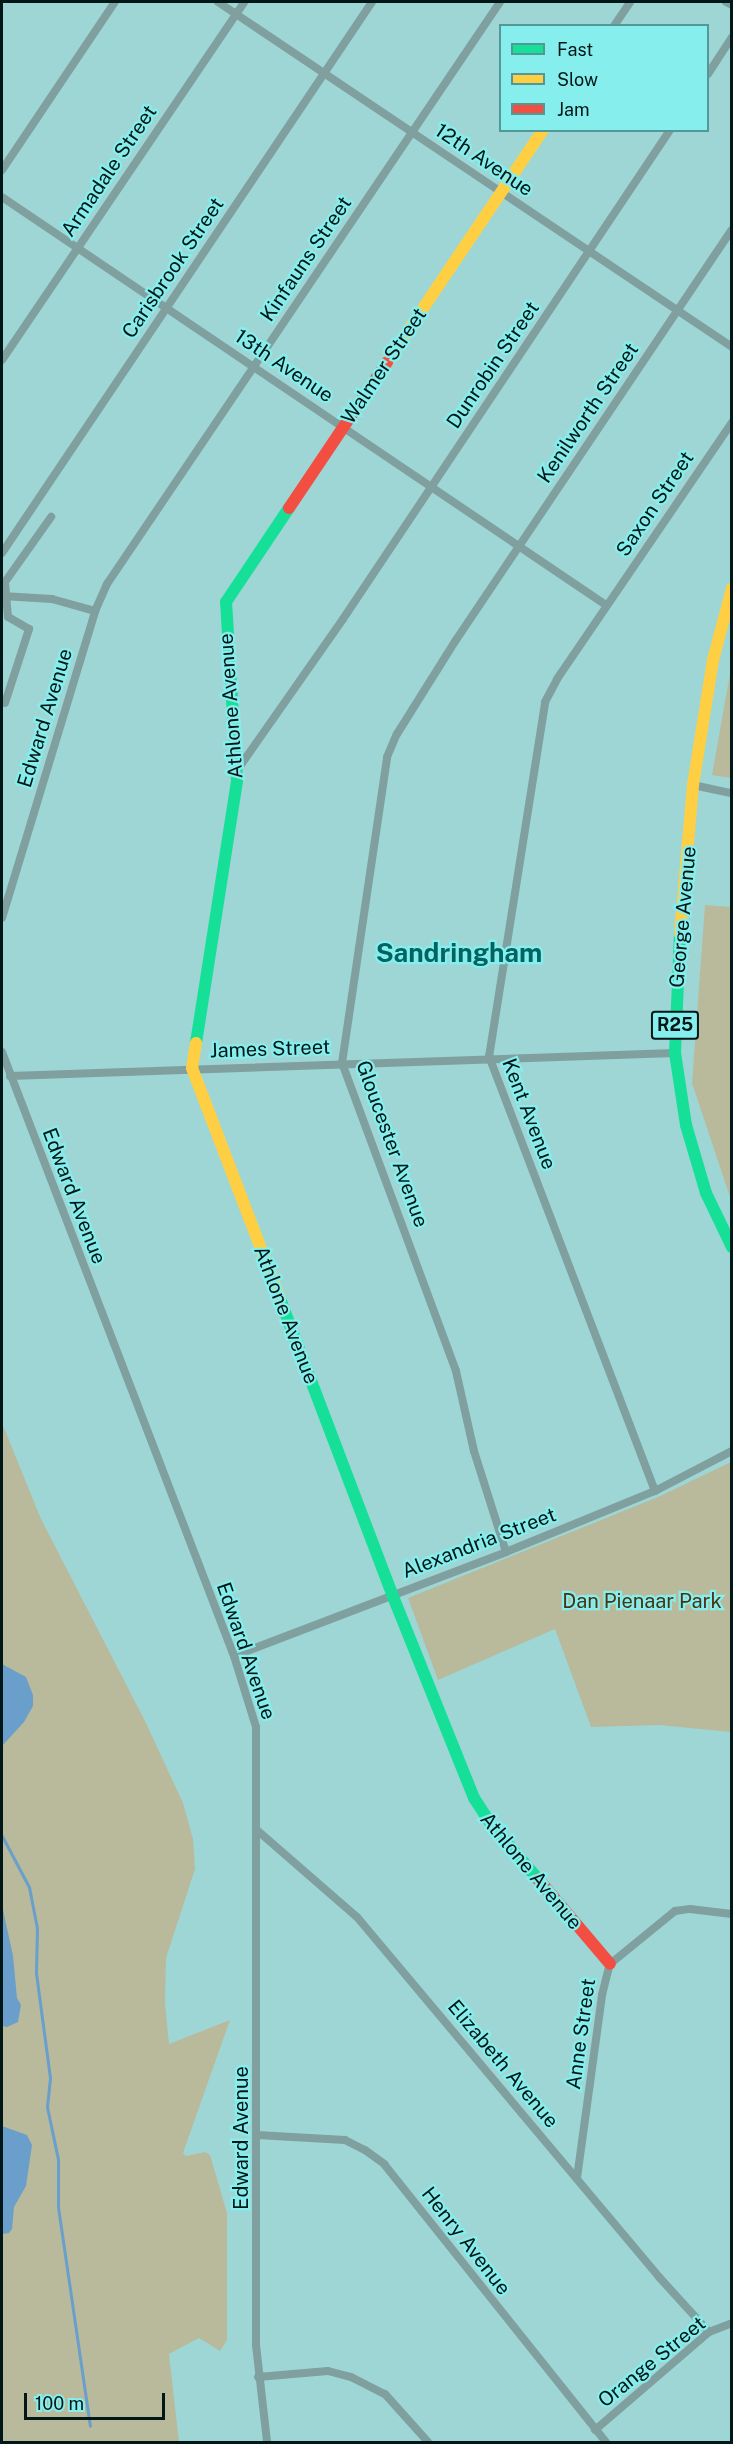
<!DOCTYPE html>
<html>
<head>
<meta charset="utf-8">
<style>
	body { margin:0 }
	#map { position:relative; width:733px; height:2444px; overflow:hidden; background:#9ed6d6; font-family:"Public Sans",sans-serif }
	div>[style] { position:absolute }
	.green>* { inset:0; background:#b8ba9b }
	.water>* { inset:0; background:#6a9fcb }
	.stream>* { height:3px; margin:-1.5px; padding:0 1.5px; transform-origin:1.5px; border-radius:1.5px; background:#6a9fcb }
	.street>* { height:8px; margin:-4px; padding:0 4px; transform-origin:4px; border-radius:4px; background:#7fa09f }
	.fast>* { height:12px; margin:-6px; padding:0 6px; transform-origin:6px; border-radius:6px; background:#16e098 }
	.slow>* { height:12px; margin:-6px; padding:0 6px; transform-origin:6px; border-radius:6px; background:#ffcf43 }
	.jam>* { height:12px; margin:-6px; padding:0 6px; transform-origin:6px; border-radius:6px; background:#f24e42 }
	span { translate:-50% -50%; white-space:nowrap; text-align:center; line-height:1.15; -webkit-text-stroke:4.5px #86eeec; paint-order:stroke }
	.shield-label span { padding:2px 4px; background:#86eeec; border:2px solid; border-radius:4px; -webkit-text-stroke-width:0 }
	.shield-label { font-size:18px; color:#021717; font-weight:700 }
	.street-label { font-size:20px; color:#021717 }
	.park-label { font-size:20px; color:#493313 }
	.district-label { font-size:26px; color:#006463; font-weight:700 }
	.frame { position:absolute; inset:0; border:3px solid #021717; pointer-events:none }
	.legend { position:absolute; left:499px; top:24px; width:210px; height:108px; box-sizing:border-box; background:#86eeec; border:2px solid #519897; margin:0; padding:8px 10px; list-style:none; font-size:18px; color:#021717 }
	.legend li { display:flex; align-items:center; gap:12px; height:30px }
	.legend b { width:30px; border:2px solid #519897 }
	.scale { position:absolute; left:24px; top:2393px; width:141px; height:27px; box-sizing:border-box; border:3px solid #021717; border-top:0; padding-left:8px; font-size:18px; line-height:21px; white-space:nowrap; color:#021717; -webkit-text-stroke:4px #86eeec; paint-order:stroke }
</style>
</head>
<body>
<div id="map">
	<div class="green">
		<div style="clip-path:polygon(731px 668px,731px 778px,712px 775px)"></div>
		<div style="clip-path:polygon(705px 905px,731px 907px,731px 1200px,692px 1083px)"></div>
		<div style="clip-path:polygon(2px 1423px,41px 1519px,146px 1723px,183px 1803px,193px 1839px,195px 1869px,166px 1958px,165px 2003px,169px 2044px,230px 2020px,183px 2153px,186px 2156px,205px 2152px,210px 2155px,227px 2213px,227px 2340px,220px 2351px,199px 2338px,169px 2354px,179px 2442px,2px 2442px)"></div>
		<div style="clip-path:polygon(731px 1462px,731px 1732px,659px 1725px,591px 1727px,555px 1629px,438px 1680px,408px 1598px,658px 1497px)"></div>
	</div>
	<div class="water">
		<div style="clip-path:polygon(2px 1664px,26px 1677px,33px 1695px,33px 1706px,24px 1722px,2px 1746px)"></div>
		<div style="clip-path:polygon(2px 1905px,13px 1956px,17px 1998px,21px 2005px,18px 2022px,7px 2027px,2px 2026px)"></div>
		<div style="clip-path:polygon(2px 2126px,27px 2135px,32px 2145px,26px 2186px,14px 2207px,12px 2229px,9px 2233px,2px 2234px)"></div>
	</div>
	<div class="stream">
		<div style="left:2px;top:1836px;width:58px;rotate:62.1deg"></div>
		<div style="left:29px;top:1887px;width:42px;rotate:79deg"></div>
		<div style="left:37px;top:1928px;width:45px;rotate:91.3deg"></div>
		<div style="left:36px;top:1973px;width:106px;rotate:82.4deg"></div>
		<div style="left:50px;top:2078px;width:29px;rotate:96deg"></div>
		<div style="left:47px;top:2107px;width:53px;rotate:78.1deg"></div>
		<div style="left:58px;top:2159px;width:48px;rotate:90deg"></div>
		<div style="left:58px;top:2207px;width:221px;rotate:81.7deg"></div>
	</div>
	<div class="street">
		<div style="left:218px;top:2px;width:619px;rotate:33.87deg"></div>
		<div style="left:726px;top:2px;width:7px;rotate:27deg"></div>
		<div style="left:614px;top:26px;width:29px;rotate:-56deg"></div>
		<div style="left:708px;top:74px;width:44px;rotate:-57deg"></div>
		<div style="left:2px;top:170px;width:202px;rotate:-56.1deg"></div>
		<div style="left:2px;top:197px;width:729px;rotate:34.04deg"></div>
		<div style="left:2px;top:360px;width:432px;rotate:-55.9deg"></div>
		<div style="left:2px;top:553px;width:664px;rotate:-56.12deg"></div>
		<div style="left:2px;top:596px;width:50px;rotate:3.4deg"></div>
		<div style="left:52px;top:599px;width:45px;rotate:15.6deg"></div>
		<div style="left:5px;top:703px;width:78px;rotate:-72deg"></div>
		<div style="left:29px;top:629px;width:24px;rotate:-150deg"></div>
		<div style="left:8px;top:617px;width:35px;rotate:-95deg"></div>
		<div style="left:5px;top:582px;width:80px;rotate:-54.7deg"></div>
		<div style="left:238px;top:769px;width:183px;rotate:-55deg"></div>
		<div style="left:343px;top:619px;width:588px;rotate:-56.23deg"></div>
		<div style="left:693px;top:785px;width:40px;rotate:12deg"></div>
		<div style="left:2px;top:918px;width:321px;rotate:-73.1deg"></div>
		<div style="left:95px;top:611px;width:30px;rotate:-66deg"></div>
		<div style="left:107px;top:584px;width:702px;rotate:-55.97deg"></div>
		<div style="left:2px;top:1052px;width:647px;rotate:68.99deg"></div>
		<div style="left:234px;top:1656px;width:74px;rotate:72.8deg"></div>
		<div style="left:256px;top:1727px;width:618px;rotate:90deg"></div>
		<div style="left:256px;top:2345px;width:98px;rotate:83.5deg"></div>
		<div style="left:10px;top:1076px;width:665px;rotate:-1.98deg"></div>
		<div style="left:655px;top:1491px;width:465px;rotate:-110.9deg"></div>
		<div style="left:489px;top:1057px;width:359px;rotate:-81deg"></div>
		<div style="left:545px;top:702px;width:26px;rotate:-62deg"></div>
		<div style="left:557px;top:679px;width:311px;rotate:-55.7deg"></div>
		<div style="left:506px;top:1552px;width:106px;rotate:-107.6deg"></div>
		<div style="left:474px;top:1451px;width:82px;rotate:-102.7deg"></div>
		<div style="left:456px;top:1371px;width:328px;rotate:-110.3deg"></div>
		<div style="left:342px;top:1063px;width:309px;rotate:-81.6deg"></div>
		<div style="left:387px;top:757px;width:25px;rotate:-67deg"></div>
		<div style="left:397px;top:734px;width:111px;rotate:-57.9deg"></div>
		<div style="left:456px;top:640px;width:494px;rotate:-56.1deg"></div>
		<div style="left:234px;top:1656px;width:291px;rotate:-20.9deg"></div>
		<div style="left:506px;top:1552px;width:161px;rotate:-22.3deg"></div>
		<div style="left:655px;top:1491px;width:87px;rotate:-27.5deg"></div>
		<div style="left:258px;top:1831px;width:131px;rotate:41deg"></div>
		<div style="left:357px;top:1917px;width:470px;rotate:50deg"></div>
		<div style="left:659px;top:2277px;width:74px;rotate:47.7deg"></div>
		<div style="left:257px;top:2135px;width:88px;rotate:3.3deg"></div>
		<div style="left:345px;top:2140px;width:22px;rotate:27deg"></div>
		<div style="left:365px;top:2150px;width:24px;rotate:36deg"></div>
		<div style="left:384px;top:2164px;width:356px;rotate:51.4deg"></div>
		<div style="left:577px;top:2178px;width:185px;rotate:-82.2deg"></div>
		<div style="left:602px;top:1995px;width:32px;rotate:-76deg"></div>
		<div style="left:610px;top:1964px;width:84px;rotate:-39.2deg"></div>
		<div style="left:675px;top:1911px;width:15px;rotate:-8deg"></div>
		<div style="left:690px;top:1909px;width:42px;rotate:6.8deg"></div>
		<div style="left:258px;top:2377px;width:70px;rotate:-4.9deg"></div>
		<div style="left:328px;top:2371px;width:24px;rotate:15deg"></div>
		<div style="left:351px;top:2377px;width:38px;rotate:27deg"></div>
		<div style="left:385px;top:2394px;width:64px;rotate:48.1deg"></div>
		<div style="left:595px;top:2430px;width:150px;rotate:-40.7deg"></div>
		<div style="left:709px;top:2332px;width:25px;rotate:-21deg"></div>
	</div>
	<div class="fast">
		<div style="left:680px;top:934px;width:119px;rotate:92.4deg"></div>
		<div style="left:675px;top:1053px;width:73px;rotate:81.3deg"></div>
		<div style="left:686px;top:1125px;width:71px;rotate:73.6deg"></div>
		<div style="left:706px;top:1193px;width:60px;rotate:64.3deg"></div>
		<div style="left:196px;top:1043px;width:265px;rotate:-81.1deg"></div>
		<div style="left:237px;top:781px;width:179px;rotate:-93.5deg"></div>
		<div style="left:226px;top:602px;width:113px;rotate:-56.2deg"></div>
		<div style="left:280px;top:1299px;width:316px;rotate:69.2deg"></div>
		<div style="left:392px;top:1594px;width:220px;rotate:68.1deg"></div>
		<div style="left:474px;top:1798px;width:31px;rotate:57deg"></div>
		<div style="left:491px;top:1824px;width:72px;rotate:49.5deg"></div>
	</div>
	<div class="slow">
		<div style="left:387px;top:362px;width:280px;rotate:-56.1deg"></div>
		<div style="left:680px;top:934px;width:150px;rotate:-85deg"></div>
		<div style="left:693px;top:785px;width:127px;rotate:-80.9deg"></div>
		<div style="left:713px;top:660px;width:74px;rotate:-75.2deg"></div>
		<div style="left:196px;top:1043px;width:25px;rotate:99deg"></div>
		<div style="left:192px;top:1068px;width:247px;rotate:69.1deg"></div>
	</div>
	<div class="jam">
		<div style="left:289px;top:508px;width:176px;rotate:-56.1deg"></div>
		<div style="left:538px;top:1879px;width:111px;rotate:49.7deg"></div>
	</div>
	<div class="shield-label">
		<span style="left:675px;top:1025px">R25</span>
	</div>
	<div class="street-label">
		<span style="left:484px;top:160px;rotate:34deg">12th Avenue</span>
		<span style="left:109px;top:171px;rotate:-56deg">Armadale Street</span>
		<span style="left:306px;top:259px;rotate:-56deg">Kinfauns Street</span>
		<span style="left:173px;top:268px;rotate:-56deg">Carisbrook Street</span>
		<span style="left:493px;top:365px;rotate:-56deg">Dunrobin Street</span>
		<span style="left:284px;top:366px;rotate:34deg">13th Avenue</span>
		<span style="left:384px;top:366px;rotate:-56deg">Walmer Street</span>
		<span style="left:588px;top:413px;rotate:-56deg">Kenilworth Street</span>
		<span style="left:655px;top:504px;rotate:-56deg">Saxon Street</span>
		<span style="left:231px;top:706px;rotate:-94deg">Athlone Avenue</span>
		<span style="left:45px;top:718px;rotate:-73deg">Edward Avenue</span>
		<span style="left:683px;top:917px;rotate:-85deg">George Avenue</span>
		<span style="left:270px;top:1049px;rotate:-2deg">James Street</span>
		<span style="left:529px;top:1114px;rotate:69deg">Kent Avenue</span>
		<span style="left:392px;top:1144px;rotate:70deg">Gloucester Avenue</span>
		<span style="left:74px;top:1196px;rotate:69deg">Edward Avenue</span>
		<span style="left:286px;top:1315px;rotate:69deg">Athlone Avenue</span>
		<span style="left:479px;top:1543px;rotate:-21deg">Alexandria Street</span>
		<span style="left:246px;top:1651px;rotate:71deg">Edward Avenue</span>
		<span style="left:531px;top:1871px;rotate:50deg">Athlone Avenue</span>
		<span style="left:581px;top:2034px;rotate:-82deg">Anne Street</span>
		<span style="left:503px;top:2064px;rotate:50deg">Elizabeth Avenue</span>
		<span style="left:241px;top:2138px;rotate:-90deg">Edward Avenue</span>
		<span style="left:466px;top:2241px;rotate:52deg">Henry Avenue</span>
		<span style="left:652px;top:2362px;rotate:-39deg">Orange Street</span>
	</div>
	<div class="park-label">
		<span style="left:642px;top:1601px">Dan Pienaar Park</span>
	</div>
	<div class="district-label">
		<span style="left:459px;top:953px">Sandringham</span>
	</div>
	<div class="frame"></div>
	<ul class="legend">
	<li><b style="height:8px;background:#16e098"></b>Fast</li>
	<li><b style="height:8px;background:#ffcf43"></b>Slow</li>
	<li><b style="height:8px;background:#f24e42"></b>Jam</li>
	</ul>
	<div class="scale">100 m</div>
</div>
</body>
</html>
